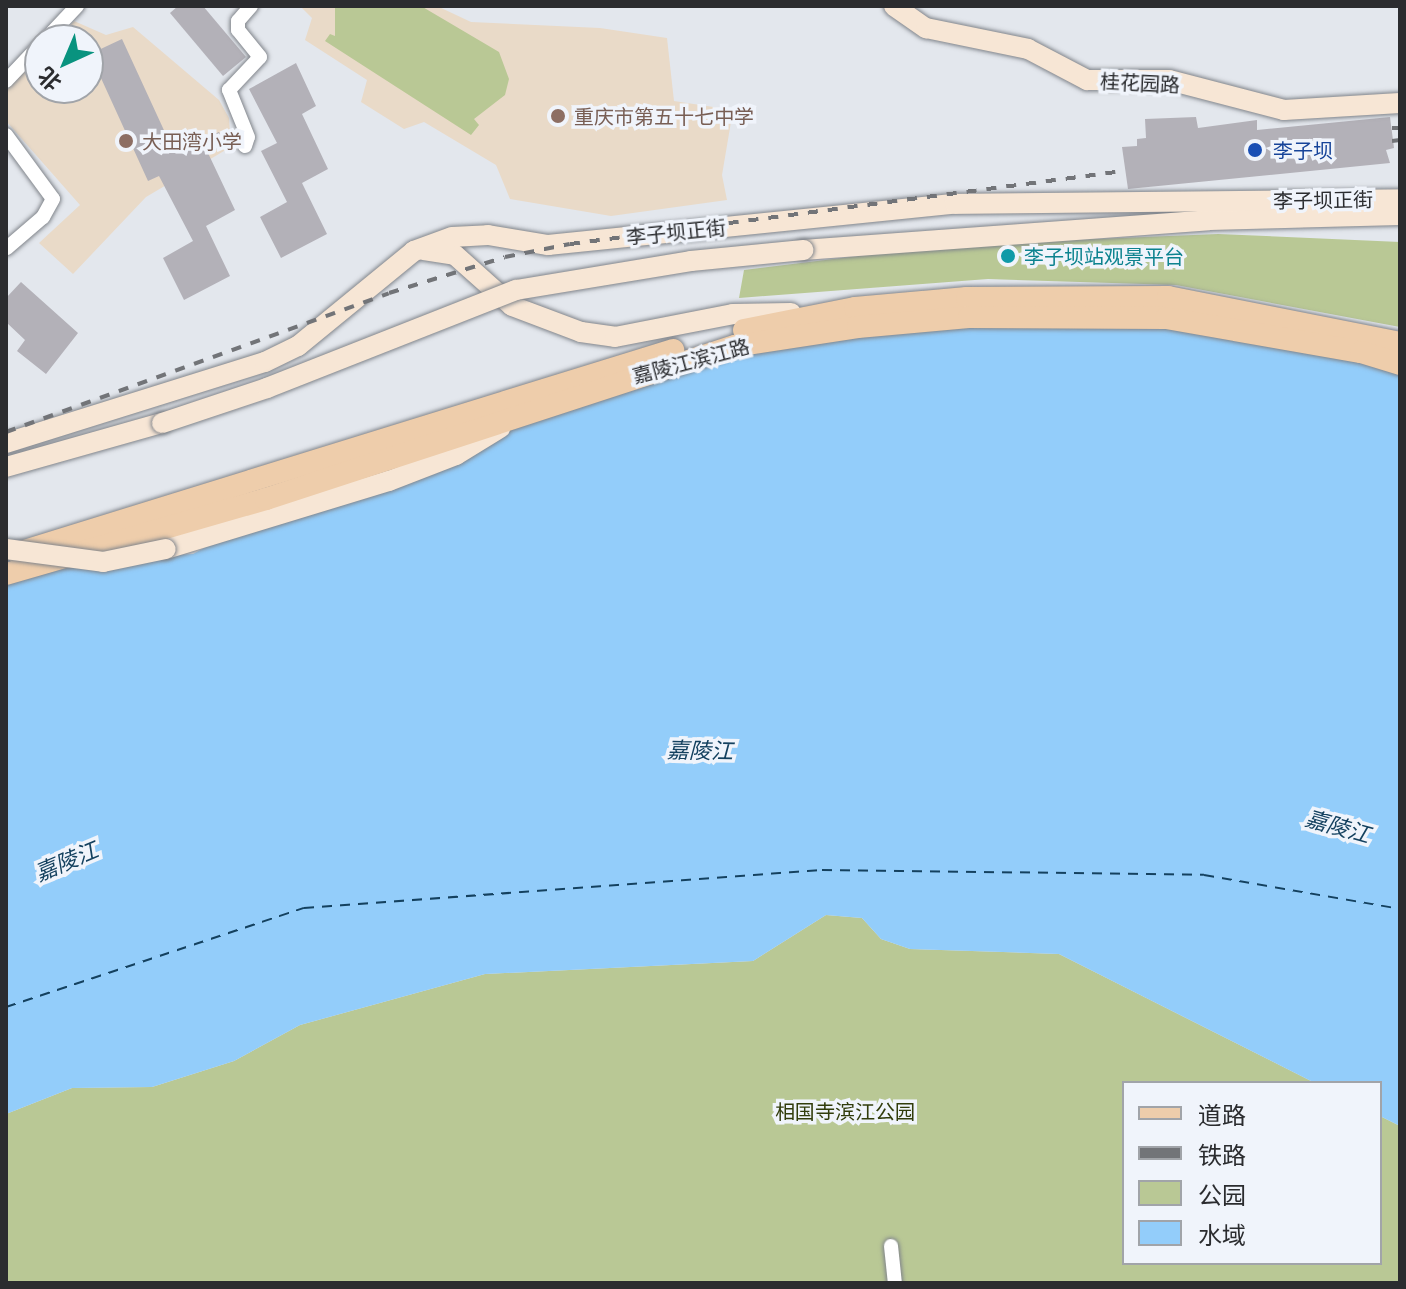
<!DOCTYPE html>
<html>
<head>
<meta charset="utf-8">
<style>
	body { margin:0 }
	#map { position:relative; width:1406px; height:1289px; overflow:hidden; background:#e3e7ed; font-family:Barlow,"Noto Sans SC",sans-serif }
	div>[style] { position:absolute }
	.education>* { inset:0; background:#e9dac8 }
	.green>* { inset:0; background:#b9c895 }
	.water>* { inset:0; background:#93cdfa }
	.ferry>* { height:2px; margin-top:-1px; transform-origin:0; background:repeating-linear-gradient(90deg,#14415f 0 10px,transparent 0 18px) }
	.building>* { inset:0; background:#b3b1b8 }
	.roads { filter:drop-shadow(0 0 2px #81858b) drop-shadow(0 0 2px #81858b) }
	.street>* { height:14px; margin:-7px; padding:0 7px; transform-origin:7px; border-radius:7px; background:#fff }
	.secondary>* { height:20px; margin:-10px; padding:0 10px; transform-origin:10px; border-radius:10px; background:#f7e6d5 }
	.primary>* { height:22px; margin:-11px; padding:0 11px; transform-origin:11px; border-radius:11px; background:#eecdab }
	.rail>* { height:4px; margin-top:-2px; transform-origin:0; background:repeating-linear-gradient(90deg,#727478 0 10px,transparent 0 20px) }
	.bridges { filter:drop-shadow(0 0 2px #81858b) drop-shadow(0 0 2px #81858b) }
	.secondary-bridge>* { height:20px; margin:-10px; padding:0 10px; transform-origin:10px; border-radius:10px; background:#f7e6d5 }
	.dots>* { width:22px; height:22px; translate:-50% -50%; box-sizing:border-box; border:4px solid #f0f4fb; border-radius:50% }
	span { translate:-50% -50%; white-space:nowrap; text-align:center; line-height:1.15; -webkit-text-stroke:7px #f0f4fb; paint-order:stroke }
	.street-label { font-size:20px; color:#2b2c2f }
	.education-label { font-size:20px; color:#785e54 }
	.left { translate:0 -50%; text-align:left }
	.transit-label { font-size:20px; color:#164399 }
	.culture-label { font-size:20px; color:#0d838f }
	.park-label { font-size:20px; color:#313c0b }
	.water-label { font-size:22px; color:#14415f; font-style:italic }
	.frame { position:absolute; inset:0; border:8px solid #2b2c2f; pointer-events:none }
	.legend { position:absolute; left:1122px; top:1081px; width:260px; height:184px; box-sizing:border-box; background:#f0f4fb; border:2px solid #a1a4a9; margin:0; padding:10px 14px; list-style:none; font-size:24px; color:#2b2c2f }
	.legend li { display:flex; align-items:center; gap:16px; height:40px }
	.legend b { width:40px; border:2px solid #a1a4a9 }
	.north { position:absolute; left:24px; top:24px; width:80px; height:80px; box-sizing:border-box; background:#f0f4fb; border:2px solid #a1a4a9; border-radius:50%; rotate:224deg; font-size:22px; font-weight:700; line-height:32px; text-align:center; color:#2b2c2f }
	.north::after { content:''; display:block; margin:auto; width:28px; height:36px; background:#09937f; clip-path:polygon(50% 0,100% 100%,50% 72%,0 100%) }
</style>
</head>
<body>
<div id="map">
	<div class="education">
		<div style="clip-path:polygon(300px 6px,437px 6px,471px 22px,600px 28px,667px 38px,674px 101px,733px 110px,722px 175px,727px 200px,611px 216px,510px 199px,496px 165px,424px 122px,404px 129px,361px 102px,367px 80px,305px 40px,312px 18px)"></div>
		<div style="clip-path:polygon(74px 21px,106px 35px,133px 27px,219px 100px,229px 118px,230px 134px,229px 148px,146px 197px,73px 274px,39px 243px,80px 205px,6px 121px,6px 91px,40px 56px,40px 88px,88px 88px,88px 40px,55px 40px)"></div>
	</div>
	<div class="green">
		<div style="clip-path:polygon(335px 6px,421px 6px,499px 52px,509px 79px,505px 95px,474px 119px,479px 125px,471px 135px,325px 41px,330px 34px,335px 36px)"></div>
		<div style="clip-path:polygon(1218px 234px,1400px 242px,1400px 327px,1176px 285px,988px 279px,739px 298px,744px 270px,947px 245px)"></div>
		<div style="clip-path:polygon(826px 915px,862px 918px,881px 939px,910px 949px,1059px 954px,1315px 1083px,1124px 1083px,1124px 1263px,1380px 1263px,1380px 1116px,1400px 1126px,1400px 1283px,6px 1283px,6px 1114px,72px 1088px,152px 1087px,234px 1061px,300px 1025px,485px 974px,753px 961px)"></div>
	</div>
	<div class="water">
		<div style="clip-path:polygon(1057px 301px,1400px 362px,1400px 1126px,1380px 1116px,1380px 1083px,1315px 1083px,1059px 954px,910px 949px,881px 939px,862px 918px,826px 915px,753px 961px,485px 974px,300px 1025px,234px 1061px,152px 1087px,72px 1088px,6px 1114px,6px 564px,193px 554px,481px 399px)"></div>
	</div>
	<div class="ferry">
		<div style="left:6px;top:1007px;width:314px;rotate:-18.4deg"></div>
		<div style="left:304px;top:908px;width:519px;rotate:-4.2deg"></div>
		<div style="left:822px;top:870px;width:382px;rotate:0.7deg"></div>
		<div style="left:1204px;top:875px;width:199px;rotate:9.8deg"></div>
	</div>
	<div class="building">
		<div style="clip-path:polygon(178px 6px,203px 6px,246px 57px,223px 76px,170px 13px)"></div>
		<div style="clip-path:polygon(122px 39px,174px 152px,219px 132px,225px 146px,208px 153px,235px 210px,206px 226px,230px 276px,184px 300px,163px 258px,193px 241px,159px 176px,148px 181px,90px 54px)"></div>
		<div style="clip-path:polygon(296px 63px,316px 106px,302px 114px,328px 169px,302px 183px,327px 234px,281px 258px,260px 217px,287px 202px,261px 151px,277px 143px,249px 89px)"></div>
		<div style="clip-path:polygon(1196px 117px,1198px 128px,1257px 120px,1257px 130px,1390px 117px,1394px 148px,1386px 150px,1390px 163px,1128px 189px,1122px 147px,1137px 146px,1137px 139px,1146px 138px,1145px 119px)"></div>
		<div style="clip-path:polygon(21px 282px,78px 333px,46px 374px,17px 351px,25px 340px,6px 322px,6px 298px)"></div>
	</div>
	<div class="roads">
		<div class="street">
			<div style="left:45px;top:40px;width:47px;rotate:-46.7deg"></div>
			<div style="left:6px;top:81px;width:50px;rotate:-46.6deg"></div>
			<div style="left:6px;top:135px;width:79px;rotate:53.7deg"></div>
			<div style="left:53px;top:199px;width:21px;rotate:119deg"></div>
			<div style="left:43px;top:217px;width:48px;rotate:139.3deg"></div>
			<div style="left:245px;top:146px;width:9px;rotate:-72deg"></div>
			<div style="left:248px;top:137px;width:51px;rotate:-112deg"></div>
			<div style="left:229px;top:90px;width:45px;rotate:-46.8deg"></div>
			<div style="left:260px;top:57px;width:35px;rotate:-129deg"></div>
			<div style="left:238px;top:30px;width:9px;rotate:-90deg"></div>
			<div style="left:238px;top:21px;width:20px;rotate:-49deg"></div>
			<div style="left:891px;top:1246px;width:37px;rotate:84deg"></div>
		</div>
		<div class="secondary">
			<div style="left:894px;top:6px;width:39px;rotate:35deg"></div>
			<div style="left:926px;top:28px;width:104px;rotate:11.6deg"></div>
			<div style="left:1028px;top:49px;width:67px;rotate:27.7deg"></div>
			<div style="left:1087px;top:80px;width:82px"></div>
			<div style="left:1169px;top:80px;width:119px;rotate:14.6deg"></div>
			<div style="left:1284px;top:110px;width:116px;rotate:-3.5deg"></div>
			<div style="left:424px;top:250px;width:31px;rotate:9deg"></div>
			<div style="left:455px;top:255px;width:76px;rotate:41.8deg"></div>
			<div style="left:512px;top:306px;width:74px;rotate:20.6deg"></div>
			<div style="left:581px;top:332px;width:34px;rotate:8deg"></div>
			<div style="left:615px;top:337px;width:120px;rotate:-11deg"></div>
			<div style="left:733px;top:314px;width:58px;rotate:-1deg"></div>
			<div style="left:803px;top:250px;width:407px;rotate:-4.2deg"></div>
			<div style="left:1209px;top:220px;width:191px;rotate:-1.5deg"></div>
			<div style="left:6px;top:443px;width:271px;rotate:-17.4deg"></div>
			<div style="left:265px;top:362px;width:37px;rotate:-26deg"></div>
			<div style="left:298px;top:346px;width:150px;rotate:-39.3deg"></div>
			<div style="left:414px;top:251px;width:40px;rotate:-20.2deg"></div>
			<div style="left:452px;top:237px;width:36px;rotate:-3deg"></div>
			<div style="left:488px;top:235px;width:61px;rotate:9.5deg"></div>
			<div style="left:548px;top:245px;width:409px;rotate:-5.8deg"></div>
			<div style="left:955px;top:204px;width:445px;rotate:-0.6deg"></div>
			<div style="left:6px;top:467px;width:162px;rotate:-15.8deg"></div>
			<div style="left:166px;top:549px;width:233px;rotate:-17deg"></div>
			<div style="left:389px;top:481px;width:72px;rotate:-21.2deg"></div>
			<div style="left:456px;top:455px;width:52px;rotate:-31.5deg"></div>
		</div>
		<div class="primary">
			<div style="left:744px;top:330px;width:113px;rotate:-11.2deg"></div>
			<div style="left:855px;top:308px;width:112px;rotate:-5.1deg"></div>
			<div style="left:967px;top:298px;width:201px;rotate:-0.3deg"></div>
			<div style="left:1168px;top:297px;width:237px;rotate:11.2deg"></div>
			<div style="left:18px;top:553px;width:686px;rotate:-17.22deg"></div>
			<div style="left:6px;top:574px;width:271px;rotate:-16.1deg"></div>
			<div style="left:266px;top:499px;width:493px;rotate:-18.1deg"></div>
			<div style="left:735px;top:346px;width:124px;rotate:-8.8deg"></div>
			<div style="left:858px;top:327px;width:111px;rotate:-5.1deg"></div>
			<div style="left:969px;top:317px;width:197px;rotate:0.3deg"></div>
			<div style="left:1166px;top:318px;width:198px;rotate:9.9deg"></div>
			<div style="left:1361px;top:352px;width:41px;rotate:17.1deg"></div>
		</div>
	</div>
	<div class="rail">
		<div style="left:1392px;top:128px;width:8px"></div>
		<div style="left:1392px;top:141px;width:8px;rotate:-7deg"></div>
		<div style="left:6px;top:432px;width:407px;rotate:-19.9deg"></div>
		<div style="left:389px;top:293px;width:121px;rotate:-17.2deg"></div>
		<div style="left:505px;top:257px;width:66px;rotate:-11.3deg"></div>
		<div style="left:570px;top:244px;width:559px;rotate:-7.51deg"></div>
	</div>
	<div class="bridges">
		<div class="secondary-bridge">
			<div style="left:162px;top:423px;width:111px;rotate:-18.4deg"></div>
			<div style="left:267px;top:388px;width:268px;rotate:-21.5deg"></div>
			<div style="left:516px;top:290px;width:177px;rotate:-9.4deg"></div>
			<div style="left:691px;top:261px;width:113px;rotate:-5.6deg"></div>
			<div style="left:6px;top:549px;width:98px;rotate:7.6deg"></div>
			<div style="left:103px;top:562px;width:64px;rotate:-11.7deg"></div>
		</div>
	</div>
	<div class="dots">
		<div style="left:558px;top:116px;background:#8d6e63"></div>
		<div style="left:126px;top:141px;background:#8d6e63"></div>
		<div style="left:1255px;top:150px;background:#1a4fb4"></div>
		<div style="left:1008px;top:256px;background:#0f9aa8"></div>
	</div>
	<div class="street-label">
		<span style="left:1140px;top:83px;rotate:3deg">桂花园路</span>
		<span style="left:1323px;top:200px;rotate:-1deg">李子坝正街</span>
		<span style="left:676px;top:232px;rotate:-6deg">李子坝正街</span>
		<span style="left:691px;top:361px;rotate:-15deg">嘉陵江滨江路</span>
	</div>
	<div class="education-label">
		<span class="left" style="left:574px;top:116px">重庆市第五十七中学</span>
		<span class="left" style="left:142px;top:141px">大田湾小学</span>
	</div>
	<div class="transit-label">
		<span class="left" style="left:1273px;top:150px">李子坝</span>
	</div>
	<div class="culture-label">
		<span class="left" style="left:1024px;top:256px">李子坝站观景平台</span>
	</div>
	<div class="park-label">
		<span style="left:845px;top:1111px">相国寺滨江公园</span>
	</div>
	<div class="water-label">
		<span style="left:700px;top:750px;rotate:1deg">嘉陵江</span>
		<span style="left:1338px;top:826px;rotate:16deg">嘉陵江</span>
		<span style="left:66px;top:861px;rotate:-23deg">嘉陵江</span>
	</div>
	<div class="frame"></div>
	<ul class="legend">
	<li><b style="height:10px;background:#eecdab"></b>道路</li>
	<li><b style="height:10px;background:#727478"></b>铁路</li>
	<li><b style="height:22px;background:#b9c895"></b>公园</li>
	<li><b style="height:22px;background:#93cdfa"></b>水域</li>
	</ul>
	<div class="north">北</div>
</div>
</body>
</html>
